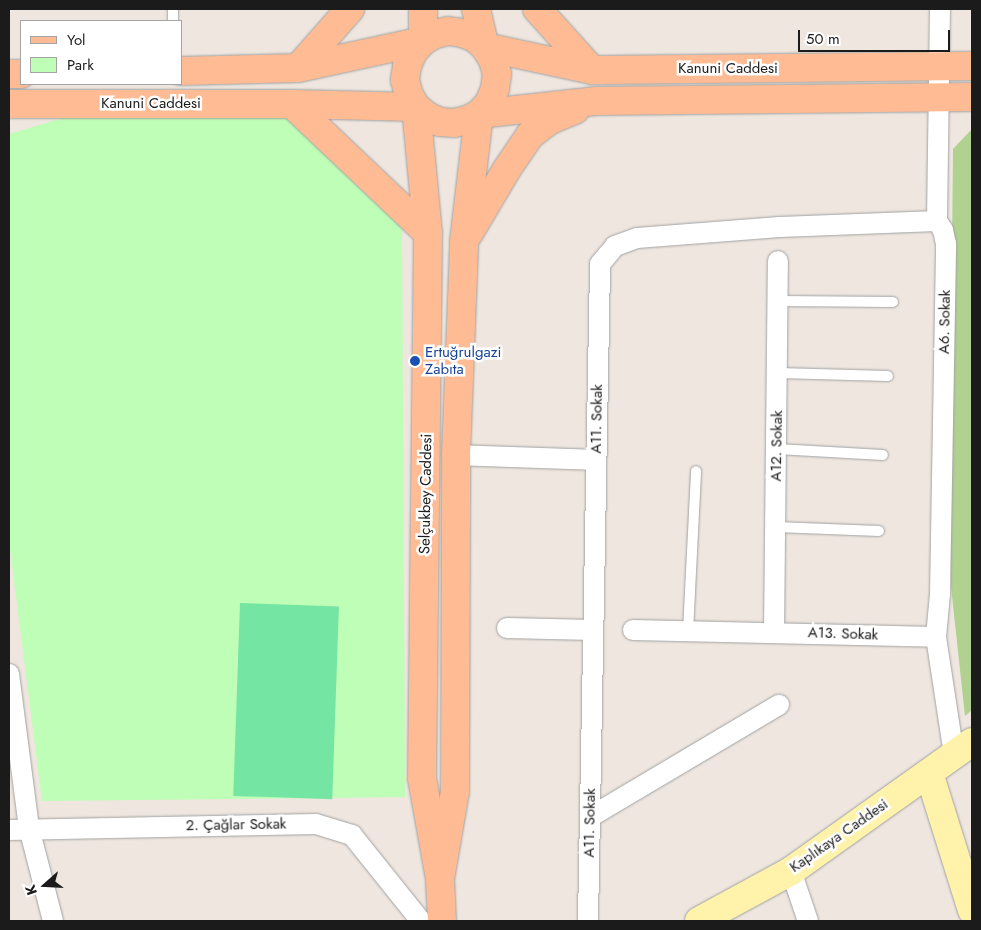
<!DOCTYPE html>
<html>
<head>
<meta charset="utf-8">
<style>
	body { margin:0 }
	#map { position:relative; width:981px; height:930px; overflow:hidden; background:#eee6df; font-family:Jost,sans-serif }
	div>[style] { position:absolute }
	.forest>* { inset:0; background:#b0d190 }
	.park>* { inset:0; background:#befeb6 }
	.pitch>* { inset:0; background:#75e5a4; transform-origin:0 0 }
	.roads { filter:drop-shadow(0 0 1px #a2a2a2) drop-shadow(0 0 1px #a2a2a2) }
	.lane>* { height:10px; margin:-5px; padding:0 5px; transform-origin:5px; border-radius:5px; background:#fff }
	.street>* { height:20px; margin:-10px; padding:0 10px; transform-origin:10px; border-radius:10px; background:#fff }
	.secondary>* { height:28px; margin:-14px; padding:0 14px; transform-origin:14px; border-radius:14px; background:#fff3ac }
	.primary>* { height:28px; margin:-14px; padding:0 14px; transform-origin:14px; border-radius:14px; background:#ffbb93 }
	.dots>* { width:14px; height:14px; translate:-50% -50%; box-sizing:border-box; border:2px solid #fff; border-radius:50% }
	span { translate:-50% -50%; white-space:nowrap; text-align:center; line-height:1.15; -webkit-text-stroke:5px #fff; paint-order:stroke }
	.street-label { font-size:15px; color:#1b1b1b }
	.transit-label { font-size:15px; color:#164399 }
	.left { translate:0 -50%; text-align:left }
	.frame { position:absolute; inset:0; border:10px solid #1b1b1b; pointer-events:none }
	.legend { position:absolute; left:20px; top:20px; width:162px; height:65px; box-sizing:border-box; background:#fff; border:1px solid #a4a4a4; margin:0; padding:6px 9px; list-style:none; font-size:15px; color:#1b1b1b }
	.legend li { display:flex; align-items:center; gap:10px; height:25px }
	.legend b { width:25px; border:1px solid #a4a4a4 }
	.north { position:absolute; left:20px; top:860px; width:50px; height:50px; -webkit-text-stroke:4px #fff; paint-order:stroke; rotate:251deg; font-size:14px; font-weight:700; line-height:20px; text-align:center; color:#1b1b1b }
	.north::after { content:''; display:block; margin:auto; width:18px; height:22px; background:#1b1b1b; clip-path:polygon(50% 0,100% 100%,50% 72%,0 100%) }
	.scale { position:absolute; left:798px; top:30px; width:152px; height:22px; box-sizing:border-box; border:2px solid #1b1b1b; border-top:0; padding-left:6px; font-size:15px; line-height:18px; white-space:nowrap; color:#1b1b1b; -webkit-text-stroke:4px #fff; paint-order:stroke }
</style>
</head>
<body>
<div id="map">
	<div class="forest">
		<div style="clip-path:polygon(972px 129px,972px 710px,965px 716px,949px 568px,953px 149px)"></div>
	</div>
	<div class="park">
		<div style="clip-path:polygon(283px 109px,402px 223px,405px 797px,42px 801px,9px 541px,9px 134px,83px 112px)"></div>
	</div>
	<div class="pitch">
		<div style="left:240px;top:603px;width:99px;height:193px;rotate:2deg"></div>
	</div>
	<div class="roads">
		<div class="lane">
			<div style="left:173px;top:9px;width:12px;rotate:90deg"></div>
			<div style="left:779px;top:301px;width:114px;rotate:0.5deg"></div>
			<div style="left:778px;top:373px;width:110px;rotate:1.6deg"></div>
			<div style="left:777px;top:449px;width:106px;rotate:3.2deg"></div>
			<div style="left:776px;top:527px;width:103px;rotate:2.2deg"></div>
			<div style="left:688px;top:631px;width:160px;rotate:-87.1deg"></div>
		</div>
		<div class="street">
			<div style="left:456px;top:455px;width:140px;rotate:2deg"></div>
			<div style="left:507px;top:628px;width:86px;rotate:1.3deg"></div>
			<div style="left:633px;top:630px;width:303px;rotate:1.3deg"></div>
			<div style="left:936px;top:637px;width:118px;rotate:81.3deg"></div>
			<div style="left:774px;top:632px;width:371px;rotate:-89.4deg"></div>
			<div style="left:936px;top:637px;width:43px;rotate:-84.7deg"></div>
			<div style="left:940px;top:594px;width:350px;rotate:-89deg"></div>
			<div style="left:946px;top:244px;width:14px;rotate:-102deg"></div>
			<div style="left:943px;top:230px;width:11px;rotate:-124deg"></div>
			<div style="left:937px;top:221px;width:212px;rotate:-89.2deg"></div>
			<div style="left:9px;top:674px;width:155px;rotate:82.6deg"></div>
			<div style="left:29px;top:828px;width:96px;rotate:75.5deg"></div>
			<div style="left:590px;top:817px;width:220px;rotate:-30.7deg"></div>
			<div style="left:9px;top:830px;width:307px;rotate:-1.1deg"></div>
			<div style="left:316px;top:824px;width:38px;rotate:17deg"></div>
			<div style="left:352px;top:835px;width:110px;rotate:51.3deg"></div>
			<div style="left:791px;top:871px;width:53px;rotate:71.2deg"></div>
			<div style="left:588px;top:921px;width:657px;rotate:-88.95deg"></div>
			<div style="left:600px;top:264px;width:23px;rotate:-50deg"></div>
			<div style="left:615px;top:246px;width:23px;rotate:-20deg"></div>
			<div style="left:637px;top:238px;width:143px;rotate:-4.4deg"></div>
			<div style="left:780px;top:227px;width:157px;rotate:-2.2deg"></div>
		</div>
		<div class="secondary">
			<div style="left:929px;top:773px;width:144px;rotate:72.6deg"></div>
			<div style="left:699px;top:921px;width:105px;rotate:-28.5deg"></div>
			<div style="left:791px;top:871px;width:222px;rotate:-35.5deg"></div>
		</div>
		<div class="primary">
			<div style="left:476px;top:9px;width:39px;rotate:77deg"></div>
			<div style="left:485px;top:47px;width:109px;rotate:12.1deg"></div>
			<div style="left:592px;top:70px;width:380px;rotate:-0.6deg"></div>
			<div style="left:537px;top:9px;width:82px;rotate:48deg"></div>
			<div style="left:423px;top:41px;width:32px;rotate:-90deg"></div>
			<div style="left:298px;top:68px;width:79px;rotate:-48.6deg"></div>
			<div style="left:181px;top:71px;width:117px;rotate:-1.5deg"></div>
			<div style="left:298px;top:68px;width:128px;rotate:-12.2deg"></div>
			<div style="left:423px;top:41px;width:14px;rotate:-30deg"></div>
			<div style="left:435px;top:34px;width:13px;rotate:-13deg"></div>
			<div style="left:448px;top:31px;width:14px;rotate:8deg"></div>
			<div style="left:462px;top:33px;width:14px;rotate:21deg"></div>
			<div style="left:475px;top:38px;width:13px;rotate:42deg"></div>
			<div style="left:485px;top:47px;width:15px;rotate:58deg"></div>
			<div style="left:493px;top:60px;width:15px;rotate:74deg"></div>
			<div style="left:497px;top:74px;width:15px;rotate:98deg"></div>
			<div style="left:495px;top:89px;width:15px;rotate:113deg"></div>
			<div style="left:489px;top:103px;width:15px;rotate:132deg"></div>
			<div style="left:479px;top:114px;width:13px;rotate:153deg"></div>
			<div style="left:467px;top:120px;width:13px;rotate:167deg"></div>
			<div style="left:454px;top:123px;width:14px;rotate:-176deg"></div>
			<div style="left:440px;top:122px;width:14px;rotate:-155deg"></div>
			<div style="left:427px;top:116px;width:14px;rotate:-141deg"></div>
			<div style="left:416px;top:107px;width:14px;rotate:-120deg"></div>
			<div style="left:409px;top:95px;width:16px;rotate:-105deg"></div>
			<div style="left:405px;top:80px;width:14px;rotate:-82deg"></div>
			<div style="left:407px;top:66px;width:15px;rotate:-67deg"></div>
			<div style="left:413px;top:52px;width:15px;rotate:-48deg"></div>
			<div style="left:9px;top:74px;width:12px"></div>
			<div style="left:9px;top:104px;width:283px"></div>
			<div style="left:292px;top:104px;width:124px;rotate:1.4deg"></div>
			<div style="left:416px;top:107px;width:127px;rotate:84.6deg"></div>
			<div style="left:428px;top:233px;width:545px;rotate:90.63deg"></div>
			<div style="left:422px;top:778px;width:103px;rotate:79.9deg"></div>
			<div style="left:440px;top:879px;width:42px;rotate:87.3deg"></div>
			<div style="left:292px;top:104px;width:187px;rotate:43.5deg"></div>
			<div style="left:469px;top:233px;width:74px;rotate:-59.3deg"></div>
			<div style="left:507px;top:169px;width:41px;rotate:-55.9deg"></div>
			<div style="left:530px;top:135px;width:25px;rotate:-37deg"></div>
			<div style="left:550px;top:120px;width:27px;rotate:-22deg"></div>
			<div style="left:440px;top:879px;width:89px;rotate:-80.3deg"></div>
			<div style="left:455px;top:791px;width:336px;rotate:-89.8deg"></div>
			<div style="left:456px;top:455px;width:213px;rotate:-87.8deg"></div>
			<div style="left:464px;top:242px;width:129px;rotate:-83.3deg"></div>
			<div style="left:479px;top:114px;width:119px;rotate:-6.3deg"></div>
			<div style="left:597px;top:101px;width:375px;rotate:-0.6deg"></div>
		</div>
	</div>
	<div class="dots">
		<div style="left:415px;top:361px;background:#1a4fb4"></div>
	</div>
	<div class="street-label">
		<span style="left:728px;top:69px">Kanuni Caddesi</span>
		<span style="left:151px;top:104px">Kanuni Caddesi</span>
		<span style="left:945px;top:322px;rotate:-89deg">A6. Sokak</span>
		<span style="left:597px;top:419px;rotate:-89deg">A11. Sokak</span>
		<span style="left:777px;top:446px;rotate:-89deg">A12. Sokak</span>
		<span style="left:426px;top:494px;rotate:-89deg">Selçukbey Caddesi</span>
		<span style="left:843px;top:634px;rotate:2deg">A13. Sokak</span>
		<span style="left:590px;top:823px;rotate:-89deg">A11. Sokak</span>
		<span style="left:236px;top:825px;rotate:-1deg">2. Çağlar Sokak</span>
		<span style="left:839px;top:836px;rotate:-35deg">Kaplıkaya Caddesi</span>
	</div>
	<div class="transit-label">
		<span class="left" style="left:425px;top:361px">Ertuğrulgazi<br>Zabıta</span>
	</div>
	<div class="frame"></div>
	<ul class="legend">
	<li><b style="height:6px;background:#ffbb93"></b>Yol</li>
	<li><b style="height:14px;background:#befeb6"></b>Park</li>
	</ul>
	<div class="north">K</div>
	<div class="scale">50 m</div>
</div>
</body>
</html>
